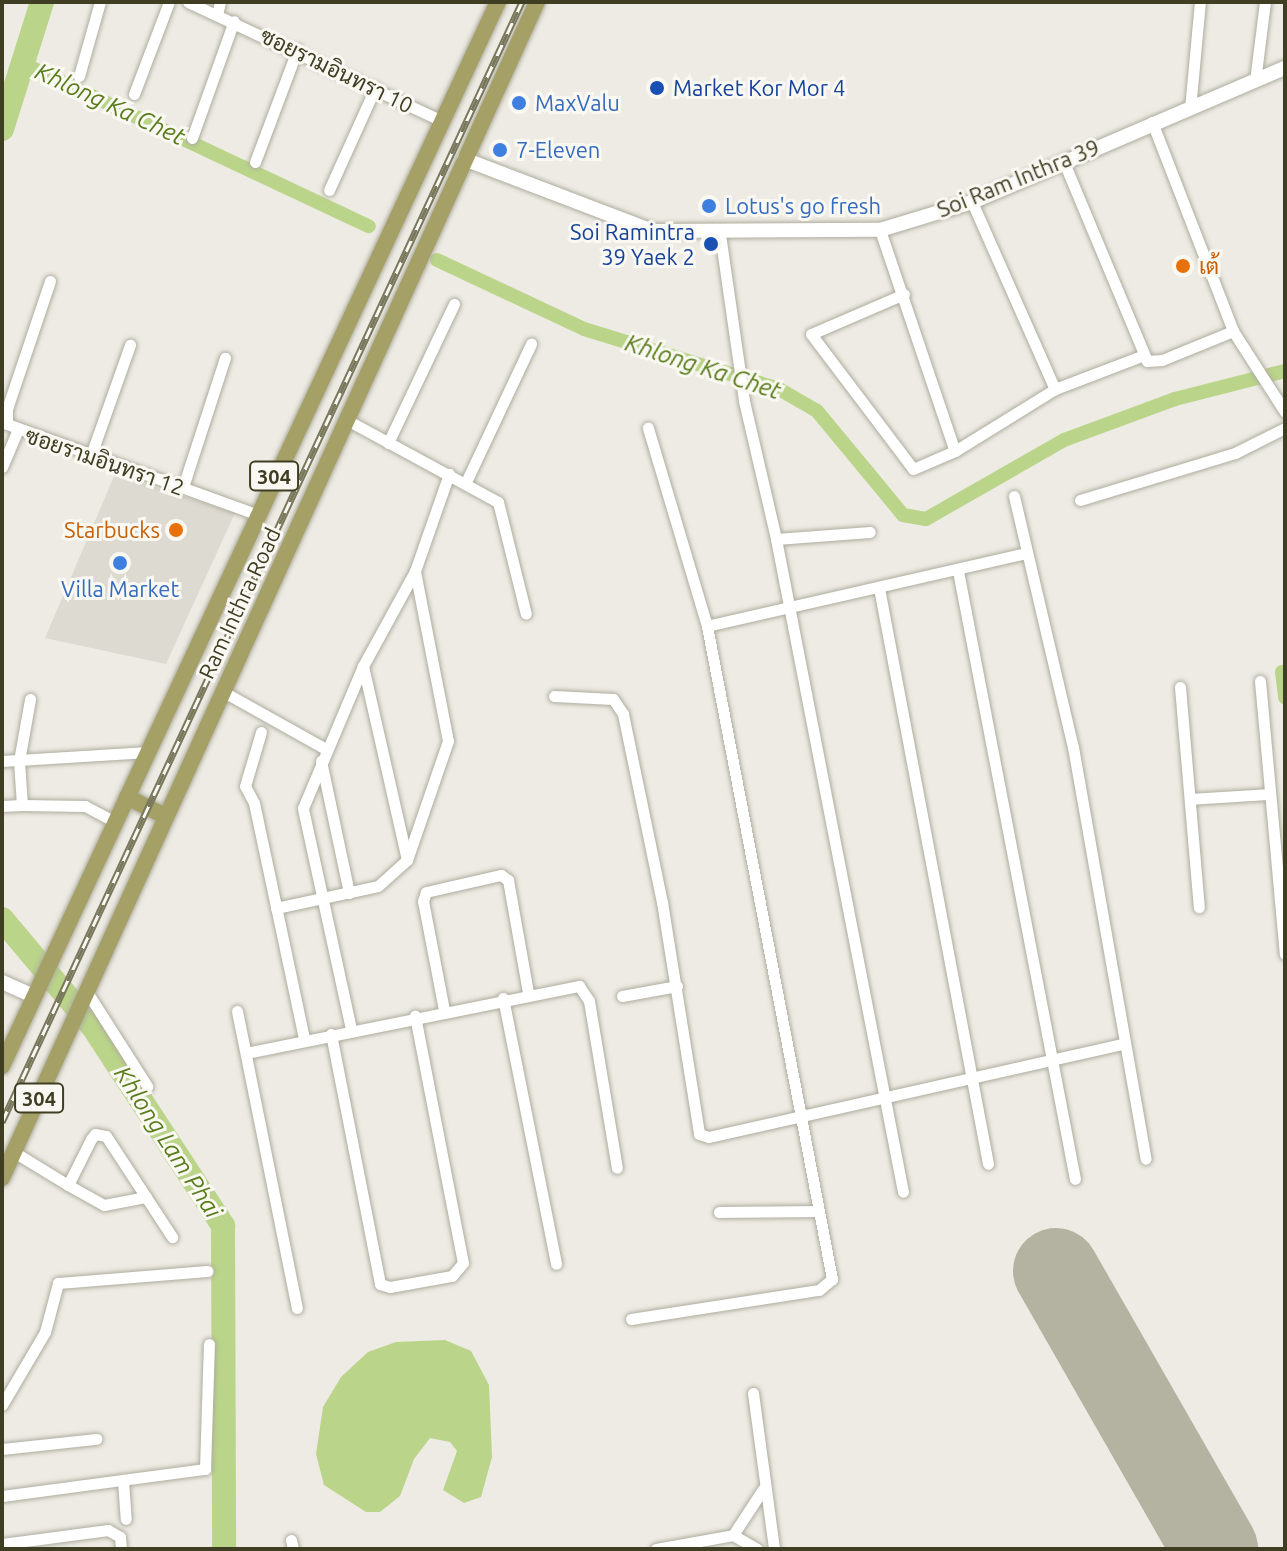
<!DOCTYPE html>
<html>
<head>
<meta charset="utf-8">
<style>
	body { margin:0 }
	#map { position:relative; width:1287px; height:1551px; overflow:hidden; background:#edebe3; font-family:Ubuntu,Sarabun,sans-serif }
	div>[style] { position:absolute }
	.built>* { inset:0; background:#dddad1 }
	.water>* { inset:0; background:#bad489 }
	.canal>* { height:14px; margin:-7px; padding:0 7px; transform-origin:7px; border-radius:7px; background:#bad489 }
	.river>* { height:24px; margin:-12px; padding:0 12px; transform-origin:12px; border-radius:12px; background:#bad489 }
	.taxiway>* { height:34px; margin:-17px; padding:0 17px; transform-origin:17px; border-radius:17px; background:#b4b2a0 }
	.runway>* { height:86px; margin:-43px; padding:0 43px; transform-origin:43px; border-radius:43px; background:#b4b2a0 }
	.roads { filter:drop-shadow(0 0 2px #aeac9e) drop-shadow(0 0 2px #aeac9e) }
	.minor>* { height:11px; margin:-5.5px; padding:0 5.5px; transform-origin:5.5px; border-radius:5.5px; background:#fff }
	.tertiary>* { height:14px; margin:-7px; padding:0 7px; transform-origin:7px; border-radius:7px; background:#fff }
	.primary>* { height:16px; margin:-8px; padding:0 8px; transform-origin:8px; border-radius:8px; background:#a4a066 }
	.rail>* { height:7px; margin-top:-3.5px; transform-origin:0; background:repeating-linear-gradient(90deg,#f9f8f3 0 12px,#7a785c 0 24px); box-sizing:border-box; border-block:2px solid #7a785c }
	.dots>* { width:22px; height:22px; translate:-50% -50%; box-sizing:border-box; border:4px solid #f9f8f3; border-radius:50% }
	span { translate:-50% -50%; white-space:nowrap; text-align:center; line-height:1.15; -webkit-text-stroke:6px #f9f8f3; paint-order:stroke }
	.shield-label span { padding:2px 6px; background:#f9f8f3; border:2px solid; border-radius:6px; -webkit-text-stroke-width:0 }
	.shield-label { font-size:20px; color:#3f3d22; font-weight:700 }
	.street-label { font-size:22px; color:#3f3d22 }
	.transit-label { font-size:22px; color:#164399 }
	.left { translate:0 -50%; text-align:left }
	.right { translate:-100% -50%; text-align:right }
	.shop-label { font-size:22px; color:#366cbe }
	.food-label { font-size:22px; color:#c56008 }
	.water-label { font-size:24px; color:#597d1a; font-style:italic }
	.frame { position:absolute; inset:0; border:4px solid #3f3d22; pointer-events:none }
</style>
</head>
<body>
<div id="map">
	<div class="built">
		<div style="clip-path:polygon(115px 474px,235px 513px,166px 664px,45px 638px)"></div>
	</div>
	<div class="water">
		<div style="clip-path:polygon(445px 1340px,471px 1351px,489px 1385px,492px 1457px,481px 1497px,464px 1503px,443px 1490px,457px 1451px,450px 1442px,430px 1438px,414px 1459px,400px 1496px,380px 1512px,366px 1512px,324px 1485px,316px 1454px,323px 1407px,341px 1377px,368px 1352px,396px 1342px)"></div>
	</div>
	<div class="canal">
		<div style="left:24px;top:64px;width:381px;rotate:25.2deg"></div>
		<div style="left:437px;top:260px;width:162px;rotate:25.1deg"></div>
		<div style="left:584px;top:329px;width:204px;rotate:17.1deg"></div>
		<div style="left:779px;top:389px;width:44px;rotate:30.1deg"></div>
		<div style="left:817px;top:411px;width:135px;rotate:50.4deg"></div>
		<div style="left:903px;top:515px;width:23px;rotate:10deg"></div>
		<div style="left:926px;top:519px;width:159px;rotate:-29.8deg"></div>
		<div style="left:1064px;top:440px;width:118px;rotate:-20.3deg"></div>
		<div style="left:1175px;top:399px;width:114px;rotate:-14.3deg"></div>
		<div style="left:1282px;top:672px;width:26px;rotate:83deg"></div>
	</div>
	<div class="river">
		<div style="left:2px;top:129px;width:133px;rotate:-72.5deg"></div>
		<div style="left:2px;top:919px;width:141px;rotate:49.9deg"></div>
		<div style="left:93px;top:1027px;width:238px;rotate:56.8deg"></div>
		<div style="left:223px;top:1226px;width:323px;rotate:89.8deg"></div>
	</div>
	<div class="taxiway">
		<div style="left:1190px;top:1549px;width:22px;rotate:-30deg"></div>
	</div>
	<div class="runway">
		<div style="left:1056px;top:1271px;width:320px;rotate:60.2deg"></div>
	</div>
	<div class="roads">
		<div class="minor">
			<div style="left:188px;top:2px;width:280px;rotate:25.1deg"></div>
			<div style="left:217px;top:15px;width:13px;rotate:-77deg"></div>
			<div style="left:79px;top:76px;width:77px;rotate:-74.2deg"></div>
			<div style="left:1255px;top:81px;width:80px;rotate:-82.8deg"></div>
			<div style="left:134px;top:94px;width:98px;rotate:-69.2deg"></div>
			<div style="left:1190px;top:109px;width:107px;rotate:-84.7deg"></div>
			<div style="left:1152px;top:122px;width:224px;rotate:68.8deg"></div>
			<div style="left:1233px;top:331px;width:96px;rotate:57.3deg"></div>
			<div style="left:192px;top:138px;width:124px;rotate:-70.3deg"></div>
			<div style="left:1063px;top:160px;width:218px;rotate:67.3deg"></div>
			<div style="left:1147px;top:361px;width:15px;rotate:-4deg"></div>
			<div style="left:1162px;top:360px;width:77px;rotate:-22.2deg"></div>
			<div style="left:255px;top:162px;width:120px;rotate:-69.4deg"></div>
			<div style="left:329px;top:190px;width:112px;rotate:-65.7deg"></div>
			<div style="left:972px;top:202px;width:205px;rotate:66.1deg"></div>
			<div style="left:880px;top:230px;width:233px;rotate:71.3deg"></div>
			<div style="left:720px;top:234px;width:169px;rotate:81.8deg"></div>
			<div style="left:744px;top:401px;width:142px;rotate:76.9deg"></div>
			<div style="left:776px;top:539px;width:665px;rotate:78.99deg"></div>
			<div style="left:50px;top:281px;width:135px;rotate:108.6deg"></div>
			<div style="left:7px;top:409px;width:15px;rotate:90deg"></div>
			<div style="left:7px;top:424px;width:265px;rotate:19.9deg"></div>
			<div style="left:904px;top:294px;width:101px;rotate:156.7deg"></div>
			<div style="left:811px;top:334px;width:169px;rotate:52.9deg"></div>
			<div style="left:913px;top:469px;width:46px;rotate:-23.2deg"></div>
			<div style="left:955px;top:451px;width:118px;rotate:-31.8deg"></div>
			<div style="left:1055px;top:389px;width:95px;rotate:-20.9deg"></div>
			<div style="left:347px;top:420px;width:172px;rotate:28.5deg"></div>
			<div style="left:498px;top:502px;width:115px;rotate:76deg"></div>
			<div style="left:388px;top:443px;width:154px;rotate:-64.6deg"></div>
			<div style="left:91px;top:455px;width:117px;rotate:-70.5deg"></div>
			<div style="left:2px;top:467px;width:38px;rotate:-67deg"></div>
			<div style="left:466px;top:482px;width:153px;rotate:-64.8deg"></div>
			<div style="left:183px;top:487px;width:136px;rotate:-72deg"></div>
			<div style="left:1014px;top:496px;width:258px;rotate:76.8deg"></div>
			<div style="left:1073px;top:747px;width:418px;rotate:80deg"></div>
			<div style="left:1080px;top:500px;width:162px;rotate:-16.9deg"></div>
			<div style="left:1235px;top:453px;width:56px;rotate:-26.6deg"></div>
			<div style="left:776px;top:539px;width:94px;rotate:-4.3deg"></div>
			<div style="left:958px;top:571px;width:619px;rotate:79.11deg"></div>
			<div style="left:879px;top:588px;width:586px;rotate:79.28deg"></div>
			<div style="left:707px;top:626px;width:328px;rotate:-12.9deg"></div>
			<div style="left:363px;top:666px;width:198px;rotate:77.2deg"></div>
			<div style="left:1260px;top:681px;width:274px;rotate:84.8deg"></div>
			<div style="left:1180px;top:687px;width:221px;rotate:85.1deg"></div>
			<div style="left:222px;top:691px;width:117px;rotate:29.2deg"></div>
			<div style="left:554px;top:696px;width:59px;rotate:2.9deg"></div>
			<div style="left:613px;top:699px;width:18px;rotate:56deg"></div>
			<div style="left:623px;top:714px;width:192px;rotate:78.3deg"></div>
			<div style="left:662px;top:902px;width:235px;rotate:80.9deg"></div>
			<div style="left:699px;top:1134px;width:10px;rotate:17deg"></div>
			<div style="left:709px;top:1137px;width:423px;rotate:-12.7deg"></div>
			<div style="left:261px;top:732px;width:56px;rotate:106.5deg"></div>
			<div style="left:245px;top:786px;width:19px;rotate:62deg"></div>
			<div style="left:254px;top:803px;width:241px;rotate:78deg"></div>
			<div style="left:2px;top:761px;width:146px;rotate:-3.5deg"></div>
			<div style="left:321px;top:761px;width:135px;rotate:78deg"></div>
			<div style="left:1190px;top:799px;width:80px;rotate:-3.6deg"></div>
			<div style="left:22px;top:805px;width:63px;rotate:0.9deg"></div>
			<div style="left:85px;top:806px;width:34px;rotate:28deg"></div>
			<div style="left:2px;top:806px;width:20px;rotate:-3deg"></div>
			<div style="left:22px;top:805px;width:44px;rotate:-93.9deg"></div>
			<div style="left:19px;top:761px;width:63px;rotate:-79.9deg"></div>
			<div style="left:276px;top:908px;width:104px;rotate:-12.2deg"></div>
			<div style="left:378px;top:886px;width:39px;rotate:-42deg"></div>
			<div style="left:407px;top:860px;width:126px;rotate:-71deg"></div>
			<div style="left:448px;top:741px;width:173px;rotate:-101deg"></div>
			<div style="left:87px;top:992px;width:112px;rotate:57.4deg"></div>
			<div style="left:622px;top:996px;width:56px;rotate:-10.3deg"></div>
			<div style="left:503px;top:998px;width:271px;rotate:78.7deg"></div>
			<div style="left:444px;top:1010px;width:111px;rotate:-100.9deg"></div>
			<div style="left:423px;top:901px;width:9px;rotate:-72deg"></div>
			<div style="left:426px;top:892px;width:77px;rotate:-12.8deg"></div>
			<div style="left:501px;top:875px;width:9px;rotate:36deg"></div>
			<div style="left:508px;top:880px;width:114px;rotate:79.9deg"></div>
			<div style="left:237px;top:1011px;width:303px;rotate:78.6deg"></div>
			<div style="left:351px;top:1029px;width:226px;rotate:-102.3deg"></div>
			<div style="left:303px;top:808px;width:154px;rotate:-67.1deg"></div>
			<div style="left:363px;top:666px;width:108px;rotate:-61.3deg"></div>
			<div style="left:415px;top:571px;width:103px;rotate:-70.7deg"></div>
			<div style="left:331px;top:1034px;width:255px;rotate:78.9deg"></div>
			<div style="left:380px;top:1284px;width:10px;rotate:17deg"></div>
			<div style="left:390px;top:1287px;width:63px;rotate:-10.1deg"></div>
			<div style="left:452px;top:1276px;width:17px;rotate:-50deg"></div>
			<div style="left:463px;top:1263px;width:252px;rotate:-101deg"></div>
			<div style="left:246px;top:1053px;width:340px;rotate:-11.4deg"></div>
			<div style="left:579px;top:986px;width:18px;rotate:56deg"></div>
			<div style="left:589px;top:1001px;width:169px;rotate:80.5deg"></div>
			<div style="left:14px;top:1152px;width:63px;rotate:31.4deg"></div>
			<div style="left:68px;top:1185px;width:51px;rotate:-63.4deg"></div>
			<div style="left:91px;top:1139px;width:6px;rotate:-51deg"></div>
			<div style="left:95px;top:1134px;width:11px;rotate:10deg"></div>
			<div style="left:106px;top:1136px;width:121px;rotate:56.8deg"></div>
			<div style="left:68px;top:1185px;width:41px;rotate:29.1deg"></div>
			<div style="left:104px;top:1205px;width:43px;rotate:-10.8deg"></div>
			<div style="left:719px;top:1212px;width:99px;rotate:-0.6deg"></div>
			<div style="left:631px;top:1319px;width:190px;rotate:-8.8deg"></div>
			<div style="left:819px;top:1290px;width:17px;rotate:-40deg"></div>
			<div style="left:832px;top:1279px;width:665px;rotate:-100.84deg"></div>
			<div style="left:707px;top:626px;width:207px;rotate:-106.6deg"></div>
			<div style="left:753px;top:1393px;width:157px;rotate:82.3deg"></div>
			<div style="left:2px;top:1405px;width:85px;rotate:-59.5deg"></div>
			<div style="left:45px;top:1332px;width:51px;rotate:-75.1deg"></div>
			<div style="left:58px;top:1283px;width:150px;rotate:-4.6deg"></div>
			<div style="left:2px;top:1449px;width:95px;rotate:-6.1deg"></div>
			<div style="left:123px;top:1480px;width:39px;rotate:86deg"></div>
			<div style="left:2px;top:1496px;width:205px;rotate:-7.6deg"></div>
			<div style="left:205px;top:1469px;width:125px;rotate:-88.2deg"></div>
			<div style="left:733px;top:1535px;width:28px;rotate:30deg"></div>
			<div style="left:291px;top:1540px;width:9px;rotate:77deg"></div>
			<div style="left:2px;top:1544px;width:107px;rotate:-7.5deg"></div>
			<div style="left:108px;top:1530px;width:14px;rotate:30deg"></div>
			<div style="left:120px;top:1537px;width:12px;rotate:85deg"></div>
			<div style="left:656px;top:1549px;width:78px;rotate:-10.3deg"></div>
			<div style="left:733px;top:1535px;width:55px;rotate:-56.9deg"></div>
		</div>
		<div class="tertiary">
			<div style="left:464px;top:159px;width:202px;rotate:20.9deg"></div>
			<div style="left:653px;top:231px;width:227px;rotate:-0.3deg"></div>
			<div style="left:880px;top:230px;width:96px;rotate:-16.9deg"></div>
			<div style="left:972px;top:202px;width:340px;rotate:-23.2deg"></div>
			<div style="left:2px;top:982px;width:35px;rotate:24deg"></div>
		</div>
		<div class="primary">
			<div style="left:127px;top:797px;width:42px;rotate:26.6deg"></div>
			<div style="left:2px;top:1066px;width:1174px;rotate:-65.01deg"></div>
			<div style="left:2px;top:1178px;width:1292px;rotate:-65.54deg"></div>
		</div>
	</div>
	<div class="rail">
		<div style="left:2px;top:1122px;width:1235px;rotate:-65.1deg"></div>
	</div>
	<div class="dots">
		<div style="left:657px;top:88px;background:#1a4fb4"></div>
		<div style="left:519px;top:103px;background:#3f7fe0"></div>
		<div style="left:500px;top:150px;background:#3f7fe0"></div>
		<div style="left:709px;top:206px;background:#3f7fe0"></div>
		<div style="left:711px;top:244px;background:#1a4fb4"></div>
		<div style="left:1183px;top:266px;background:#e8710a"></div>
		<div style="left:176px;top:530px;background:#e8710a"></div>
		<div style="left:120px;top:563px;background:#3f7fe0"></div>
	</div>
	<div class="shield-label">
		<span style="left:274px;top:476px">304</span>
		<span style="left:39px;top:1098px">304</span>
	</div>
	<div class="street-label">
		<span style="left:337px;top:70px;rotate:26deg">ซอยรามอินทรา 10</span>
		<span style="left:1018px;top:178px;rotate:-22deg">Soi Ram Inthra 39</span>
		<span style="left:105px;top:461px;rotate:19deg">ซอยรามอินทรา 12</span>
		<span style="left:239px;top:603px;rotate:-65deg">Ram Inthra Road</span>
	</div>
	<div class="transit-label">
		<span class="left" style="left:673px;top:88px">Market Kor Mor 4</span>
		<span class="right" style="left:695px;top:244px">Soi Ramintra<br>39 Yaek 2</span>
	</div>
	<div class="shop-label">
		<span class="left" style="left:535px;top:103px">MaxValu</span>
		<span class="left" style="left:516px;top:150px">7-Eleven</span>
		<span class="left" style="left:725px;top:206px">Lotus's go fresh</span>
		<span style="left:120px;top:589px">Villa Market</span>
	</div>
	<div class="food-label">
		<span class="left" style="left:1199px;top:266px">เต้</span>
		<span class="right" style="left:160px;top:530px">Starbucks</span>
	</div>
	<div class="water-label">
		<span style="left:110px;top:104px;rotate:25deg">Khlong Ka Chet</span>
		<span style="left:703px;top:367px;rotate:18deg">Khlong Ka Chet</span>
		<span style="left:168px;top:1142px;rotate:57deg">Khlong Lam Phai</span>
	</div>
	<div class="frame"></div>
</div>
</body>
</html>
